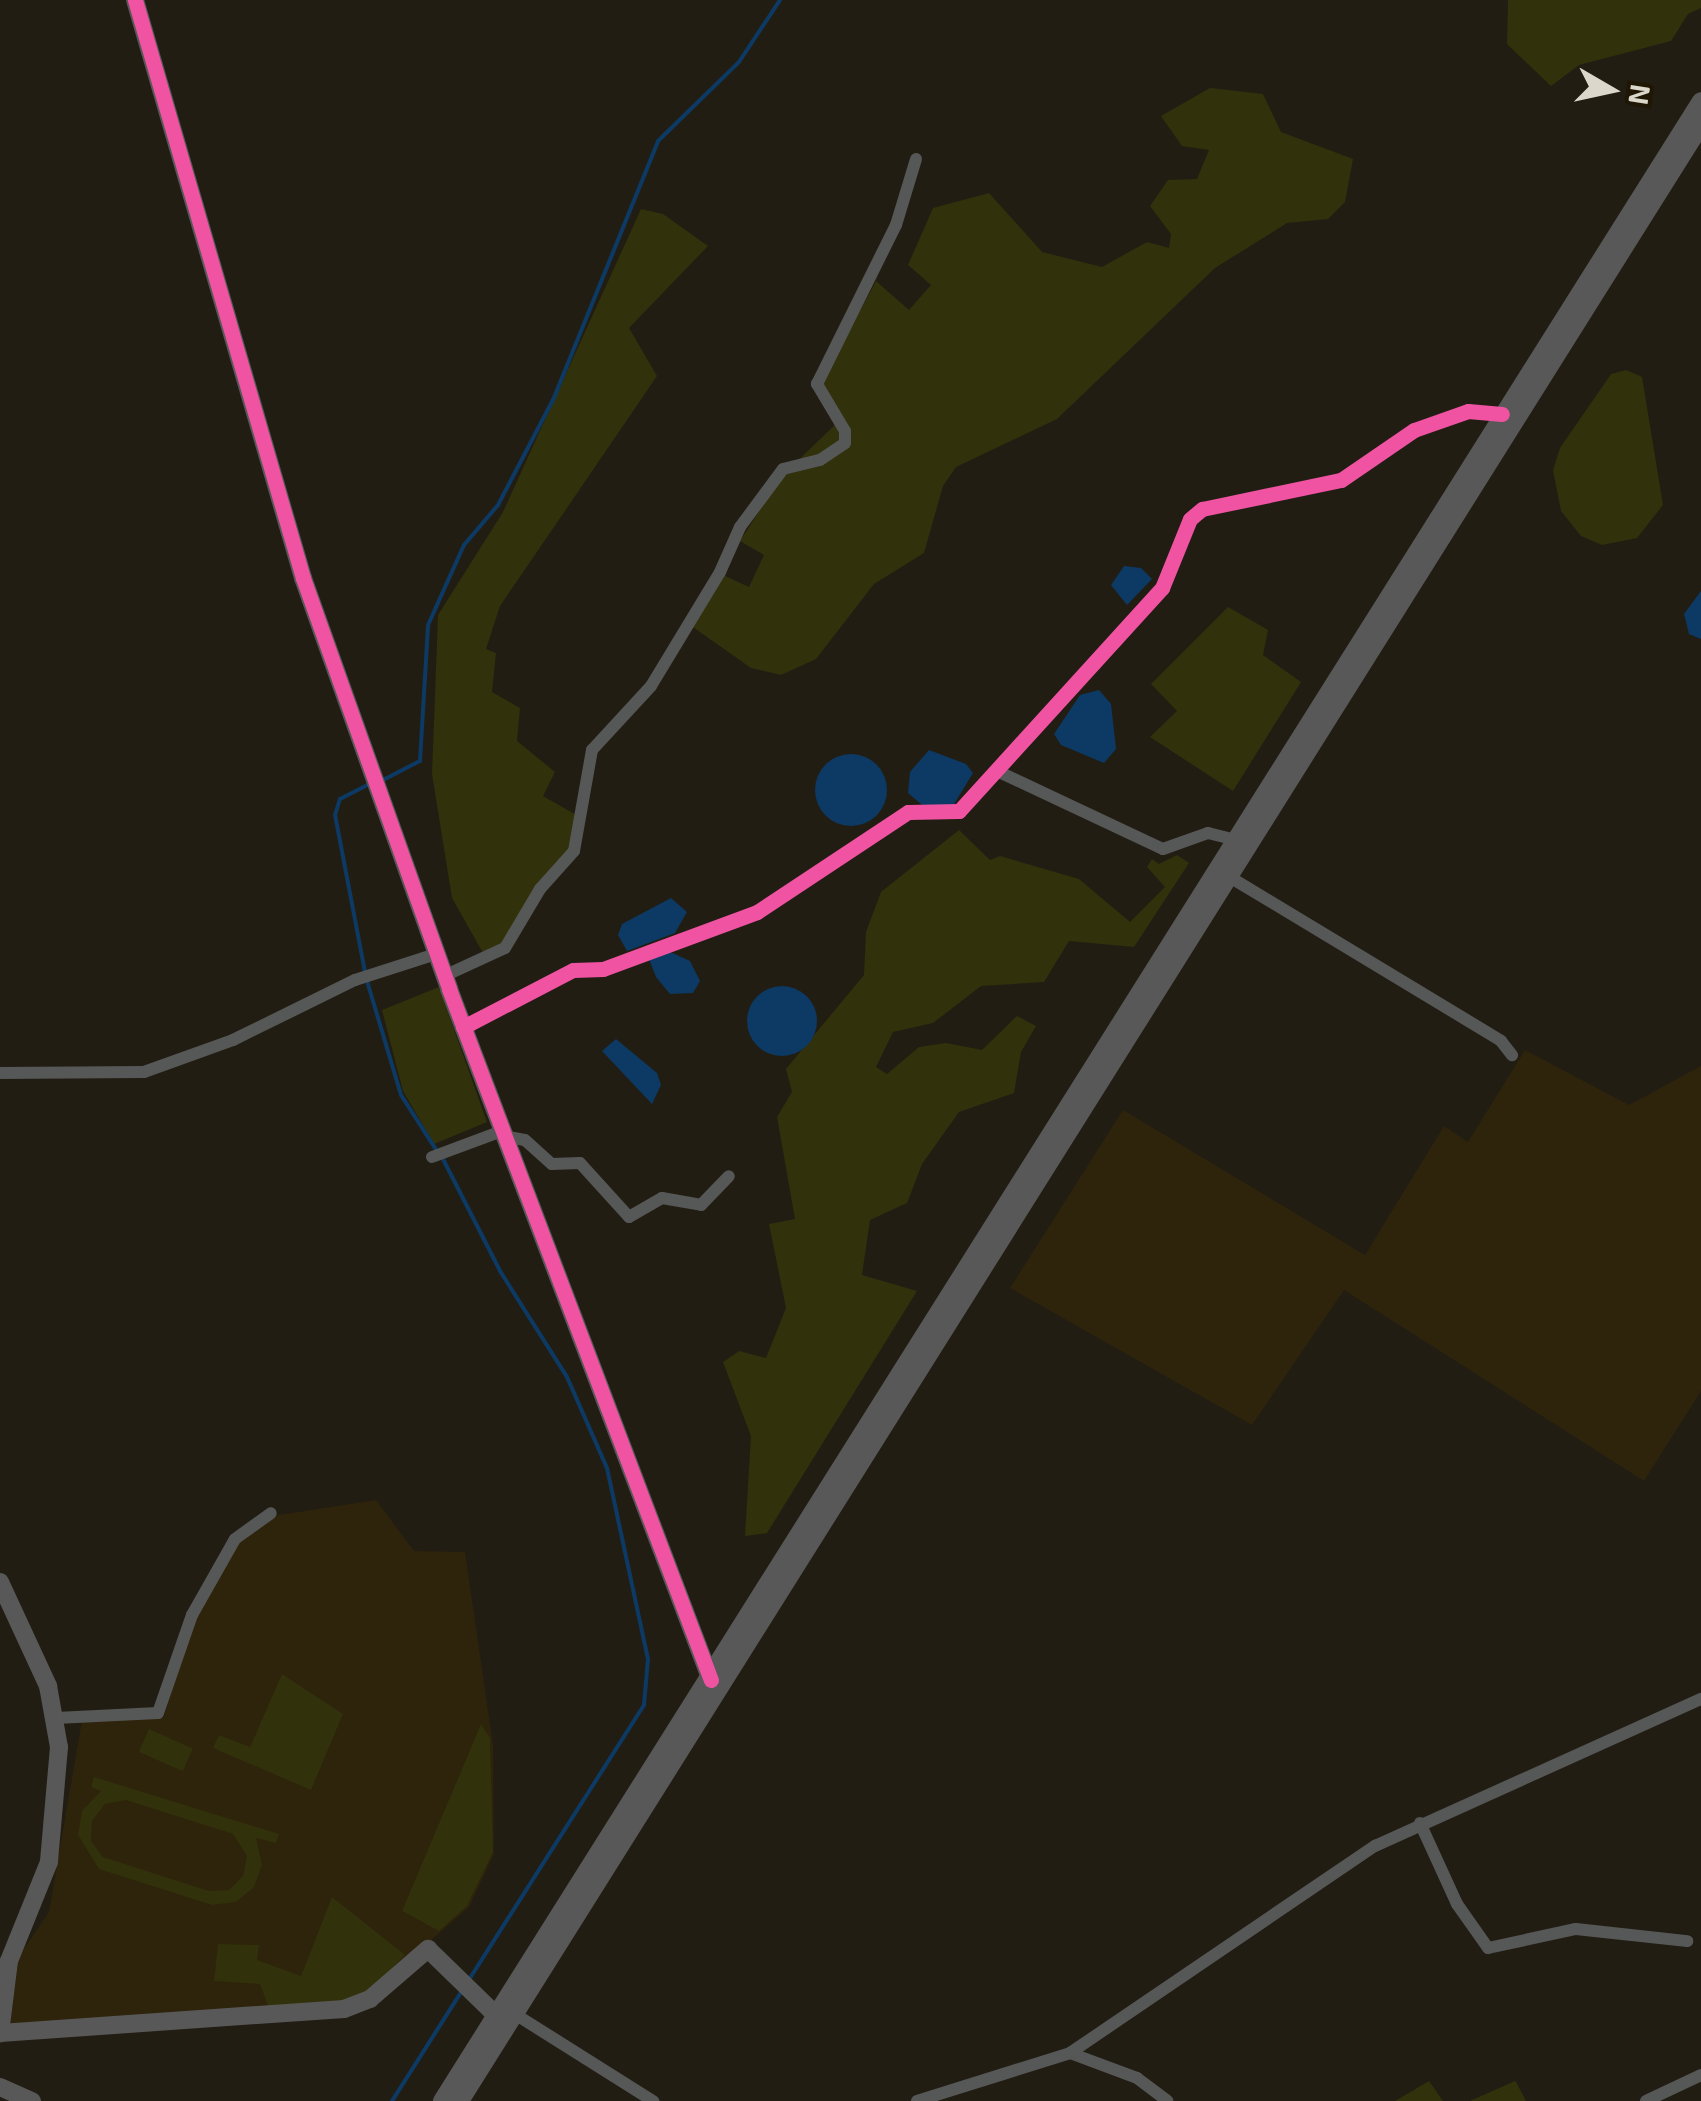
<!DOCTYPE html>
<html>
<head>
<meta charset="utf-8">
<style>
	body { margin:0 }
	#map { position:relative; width:1701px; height:2101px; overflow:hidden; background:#221d13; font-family:"Exo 2",sans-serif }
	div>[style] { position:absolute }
	.built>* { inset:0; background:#2e230b }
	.green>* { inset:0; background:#31310b; transform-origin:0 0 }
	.water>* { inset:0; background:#0c3a64 }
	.round { border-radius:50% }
	.stream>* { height:4px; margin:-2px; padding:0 2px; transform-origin:2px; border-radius:2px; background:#0c3a64 }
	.street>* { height:12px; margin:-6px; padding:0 6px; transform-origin:6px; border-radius:6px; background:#565757 }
	.secondary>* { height:18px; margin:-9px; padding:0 9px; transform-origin:9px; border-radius:9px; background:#585858 }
	.cycleway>* { height:15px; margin:-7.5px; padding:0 7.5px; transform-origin:7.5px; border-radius:7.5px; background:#f153a3 }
	span { translate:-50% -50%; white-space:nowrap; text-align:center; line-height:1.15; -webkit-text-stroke:8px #1f1604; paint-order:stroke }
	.north { position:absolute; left:1561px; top:40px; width:100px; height:100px; -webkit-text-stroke:8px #1f1604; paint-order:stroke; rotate:99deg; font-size:28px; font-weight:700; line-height:40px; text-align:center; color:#dcd7cb }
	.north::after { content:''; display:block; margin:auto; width:35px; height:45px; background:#dcd7cb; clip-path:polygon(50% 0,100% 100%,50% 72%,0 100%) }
</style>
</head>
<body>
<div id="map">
	<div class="built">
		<div style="clip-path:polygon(1525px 1050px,1629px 1105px,1701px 1066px,1701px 1391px,1644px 1481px,1344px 1290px,1252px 1425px,1010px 1288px,1123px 1110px,1365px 1255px,1444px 1126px,1468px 1142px)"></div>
		<div style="clip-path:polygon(376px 1500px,414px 1551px,465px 1552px,493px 1745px,494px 1854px,469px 1907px,366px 1997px,343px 2005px,10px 2027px,17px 1959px,49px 1912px,82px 1720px,164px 1717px,190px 1629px,237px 1542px,272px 1516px)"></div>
	</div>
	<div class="green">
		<div style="clip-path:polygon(1508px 0,1701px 0,1701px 8px,1688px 14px,1671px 41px,1579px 65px,1551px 86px,1507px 44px)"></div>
		<div style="clip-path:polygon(1210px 88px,1263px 94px,1281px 132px,1353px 159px,1345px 202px,1328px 219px,1287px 223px,1215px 268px,1057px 419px,956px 467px,943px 486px,924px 553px,874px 584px,816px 659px,781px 675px,751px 668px,690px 625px,723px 575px,749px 587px,764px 555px,740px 541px,782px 476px,842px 418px,821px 385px,876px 281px,909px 310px,931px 285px,908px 265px,933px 208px,989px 193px,1042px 252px,1102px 267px,1147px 242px,1169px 248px,1171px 234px,1150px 206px,1168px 180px,1197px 179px,1209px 150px,1182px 146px,1161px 116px)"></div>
		<div style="clip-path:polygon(641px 209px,663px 214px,708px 246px,629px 328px,657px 376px,500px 606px,486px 649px,496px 653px,492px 692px,520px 708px,517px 741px,555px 772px,543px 796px,578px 816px,574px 842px,509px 940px,483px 953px,452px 898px,432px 774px,438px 615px,503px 512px)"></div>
		<div style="clip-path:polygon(1626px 370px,1642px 377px,1663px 505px,1637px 538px,1602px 545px,1581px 536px,1561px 511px,1553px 470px,1560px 448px,1611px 374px)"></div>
		<div style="clip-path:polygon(1228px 607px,1268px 630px,1263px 655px,1301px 682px,1233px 791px,1150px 737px,1177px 711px,1151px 684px)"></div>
		<div style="clip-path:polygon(959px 830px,990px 860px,1000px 856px,1079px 879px,1130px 922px,1165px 887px,1147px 867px,1152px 859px,1159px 864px,1177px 855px,1189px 863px,1134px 947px,1069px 941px,1044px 982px,981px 986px,933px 1023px,893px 1032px,876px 1067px,887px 1074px,919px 1047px,946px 1043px,982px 1050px,1017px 1016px,1036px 1026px,1021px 1052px,1014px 1093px,959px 1112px,922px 1164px,907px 1203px,870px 1220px,862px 1275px,917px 1291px,767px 1533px,745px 1536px,751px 1436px,723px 1362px,739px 1351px,766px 1358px,786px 1308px,769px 1224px,795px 1219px,777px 1117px,792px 1092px,786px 1069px,864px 975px,866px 932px,881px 892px)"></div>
		<div style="clip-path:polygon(439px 987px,487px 1122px,434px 1144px,403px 1091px,382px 1010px)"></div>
		<div style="clip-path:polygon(282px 1674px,343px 1714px,311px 1790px,213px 1748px,219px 1735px,250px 1747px)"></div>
		<div style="clip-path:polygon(481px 1724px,490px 1738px,493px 1852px,467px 1906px,439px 1931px,402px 1911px)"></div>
		<div style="left:149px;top:1729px;width:48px;height:25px;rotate:24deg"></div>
		<div style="clip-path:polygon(evenodd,94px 1777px,279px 1834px,276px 1843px,256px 1838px,262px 1865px,254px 1887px,236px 1902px,212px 1905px,99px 1869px,78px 1835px,82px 1811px,101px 1791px,91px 1787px,94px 1777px,126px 1800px,233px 1834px,247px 1856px,243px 1876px,229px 1890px,209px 1891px,103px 1857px,91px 1841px,92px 1821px,105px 1804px,126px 1800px)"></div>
		<div style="clip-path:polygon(332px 1897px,405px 1955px,366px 1995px,344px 2004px,269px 2008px,260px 1984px,214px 1981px,218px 1944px,259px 1945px,257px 1960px,301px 1976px)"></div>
		<div style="clip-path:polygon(1515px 2080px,1526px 2101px,1470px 2101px,1515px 2081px)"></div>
		<div style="clip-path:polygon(1429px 2081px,1443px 2101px,1395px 2101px)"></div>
	</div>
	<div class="water">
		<div style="clip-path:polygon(1124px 566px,1141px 568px,1152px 579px,1127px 605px,1111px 585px)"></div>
		<div style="clip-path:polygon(1701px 591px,1701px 639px,1689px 634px,1684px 614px)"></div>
		<div style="clip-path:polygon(1099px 690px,1111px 704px,1116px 749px,1104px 763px,1061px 745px,1054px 734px,1080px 695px)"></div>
		<div style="clip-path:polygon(929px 750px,966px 764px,973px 773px,951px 809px,922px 805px,908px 793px,910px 772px)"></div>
		<div class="round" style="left:815px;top:754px;width:72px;height:72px"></div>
		<div style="clip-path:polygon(671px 898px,687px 912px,675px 933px,627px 951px,618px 935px,622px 924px)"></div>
		<div style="clip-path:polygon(668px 951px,690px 961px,700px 981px,693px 993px,670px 994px,656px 977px,649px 959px)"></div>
		<div class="round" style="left:747px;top:986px;width:70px;height:70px"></div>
		<div style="clip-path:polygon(616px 1039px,657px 1073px,661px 1085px,652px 1104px,602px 1051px)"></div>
	</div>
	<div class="stream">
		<div style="left:383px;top:780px;width:42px;rotate:-27.2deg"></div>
		<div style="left:420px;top:761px;width:136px;rotate:-86.6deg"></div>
		<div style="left:428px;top:625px;width:88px;rotate:-65.8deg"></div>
		<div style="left:464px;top:545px;width:52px;rotate:-49.6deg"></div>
		<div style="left:498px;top:505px;width:119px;rotate:-62.4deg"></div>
		<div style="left:553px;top:400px;width:279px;rotate:-67.9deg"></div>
		<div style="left:658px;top:141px;width:113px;rotate:-44.3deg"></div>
		<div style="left:739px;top:62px;width:74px;rotate:-56.5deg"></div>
		<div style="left:365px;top:972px;width:160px;rotate:-100.8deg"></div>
		<div style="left:335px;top:815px;width:17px;rotate:-73deg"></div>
		<div style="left:340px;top:799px;width:33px;rotate:-27deg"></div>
		<div style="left:367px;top:981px;width:119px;rotate:73.4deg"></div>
		<div style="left:401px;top:1095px;width:67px;rotate:57.3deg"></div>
		<div style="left:443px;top:1159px;width:126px;rotate:63deg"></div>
		<div style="left:500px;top:1271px;width:125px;rotate:57.7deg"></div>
		<div style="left:567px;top:1377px;width:99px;rotate:66.3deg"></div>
		<div style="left:607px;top:1468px;width:195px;rotate:77.9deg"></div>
		<div style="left:648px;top:1659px;width:46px;rotate:95deg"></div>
		<div style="left:644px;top:1705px;width:327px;rotate:122.5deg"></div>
		<div style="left:392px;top:2101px;width:133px;rotate:-57.6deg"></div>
	</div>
	<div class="street">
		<div style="left:997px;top:771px;width:183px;rotate:25.2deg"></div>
		<div style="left:1163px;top:849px;width:48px;rotate:-19.6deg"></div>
		<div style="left:1208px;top:833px;width:29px;rotate:14deg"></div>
		<div style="left:1228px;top:876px;width:319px;rotate:31.1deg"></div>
		<div style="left:1501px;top:1041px;width:18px;rotate:52deg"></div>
		<div style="left:444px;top:976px;width:67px;rotate:-24.7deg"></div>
		<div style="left:505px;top:948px;width:69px;rotate:-59.3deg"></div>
		<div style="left:540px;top:889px;width:51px;rotate:-48.2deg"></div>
		<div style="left:574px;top:851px;width:103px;rotate:-79.9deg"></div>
		<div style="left:592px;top:750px;width:87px;rotate:-47.3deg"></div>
		<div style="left:651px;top:686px;width:133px;rotate:-58.8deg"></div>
		<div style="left:720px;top:572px;width:49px;rotate:-66deg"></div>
		<div style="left:740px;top:527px;width:72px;rotate:-53.4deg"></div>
		<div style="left:783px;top:469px;width:38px;rotate:-14deg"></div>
		<div style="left:820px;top:460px;width:30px;rotate:-34deg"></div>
		<div style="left:845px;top:443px;width:12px;rotate:-90deg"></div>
		<div style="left:845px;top:431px;width:55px;rotate:-120.8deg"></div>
		<div style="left:817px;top:384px;width:178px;rotate:-63.6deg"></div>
		<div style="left:896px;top:225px;width:69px;rotate:-73.1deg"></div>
		<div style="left:463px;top:1027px;width:124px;rotate:-27.4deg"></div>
		<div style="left:573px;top:970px;width:30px;rotate:-2deg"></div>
		<div style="left:603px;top:969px;width:164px;rotate:-20.3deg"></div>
		<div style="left:757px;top:912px;width:181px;rotate:-33.5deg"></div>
		<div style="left:908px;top:812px;width:51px;rotate:-1.1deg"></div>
		<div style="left:959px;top:811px;width:302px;rotate:-47.7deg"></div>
		<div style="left:1162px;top:588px;width:74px;rotate:-67.9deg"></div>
		<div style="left:1190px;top:519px;width:16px;rotate:-40deg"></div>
		<div style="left:1202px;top:509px;width:142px;rotate:-11.8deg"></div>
		<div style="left:1341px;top:480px;width:88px;rotate:-34.4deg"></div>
		<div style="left:1414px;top:430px;width:57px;rotate:-19.4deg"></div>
		<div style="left:1468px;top:411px;width:34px;rotate:5deg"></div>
		<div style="left:0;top:1073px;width:144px;rotate:-0.4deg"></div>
		<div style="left:144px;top:1072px;width:95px;rotate:-19.8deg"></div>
		<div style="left:233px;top:1040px;width:136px;rotate:-26.2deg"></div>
		<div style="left:355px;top:980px;width:85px;rotate:-17.8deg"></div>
		<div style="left:504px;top:1136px;width:21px;rotate:11deg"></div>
		<div style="left:525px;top:1140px;width:36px;rotate:42deg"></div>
		<div style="left:552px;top:1164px;width:28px;rotate:-2deg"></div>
		<div style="left:580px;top:1163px;width:73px;rotate:47.8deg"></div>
		<div style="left:629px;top:1217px;width:38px;rotate:-30deg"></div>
		<div style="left:662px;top:1198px;width:40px;rotate:10deg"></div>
		<div style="left:701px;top:1205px;width:40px;rotate:-46deg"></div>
		<div style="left:432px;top:1157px;width:75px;rotate:-20.4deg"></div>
		<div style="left:56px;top:1718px;width:102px;rotate:-2.8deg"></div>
		<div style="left:158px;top:1713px;width:104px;rotate:-70.9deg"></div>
		<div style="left:192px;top:1615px;width:87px;rotate:-60.5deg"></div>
		<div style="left:235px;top:1539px;width:44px;rotate:-35.8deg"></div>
		<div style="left:1420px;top:1823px;width:89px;rotate:65.4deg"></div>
		<div style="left:1457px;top:1904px;width:54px;rotate:54.8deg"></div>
		<div style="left:1488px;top:1948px;width:90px;rotate:-12.2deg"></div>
		<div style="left:1576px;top:1929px;width:112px;rotate:6.2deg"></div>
		<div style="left:518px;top:2016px;width:160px;rotate:32.2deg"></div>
		<div style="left:1070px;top:2053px;width:72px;rotate:20.5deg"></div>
		<div style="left:1137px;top:2078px;width:38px;rotate:37deg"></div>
		<div style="left:917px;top:2101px;width:160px;rotate:-17.4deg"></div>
		<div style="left:1070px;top:2053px;width:369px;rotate:-34.2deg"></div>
		<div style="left:1375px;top:1846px;width:358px;rotate:-24.3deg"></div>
		<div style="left:1646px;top:2101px;width:61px;rotate:-25.3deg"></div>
	</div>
	<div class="secondary">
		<div style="left:135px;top:0;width:602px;rotate:73.79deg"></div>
		<div style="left:303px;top:578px;width:436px;rotate:70.4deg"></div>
		<div style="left:449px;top:989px;width:739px;rotate:69.24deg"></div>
		<div style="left:0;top:1582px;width:115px;rotate:65.2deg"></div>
		<div style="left:48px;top:1686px;width:62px;rotate:79.8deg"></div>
		<div style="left:59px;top:1747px;width:115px;rotate:95deg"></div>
		<div style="left:49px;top:1862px;width:107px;rotate:112deg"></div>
		<div style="left:9px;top:1961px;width:73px;rotate:97.1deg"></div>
		<div style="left:0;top:2033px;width:345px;rotate:-4deg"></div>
		<div style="left:344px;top:2009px;width:28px;rotate:-21deg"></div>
		<div style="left:370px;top:1999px;width:77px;rotate:-40.8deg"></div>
		<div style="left:428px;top:1949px;width:99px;rotate:44.2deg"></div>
		<div style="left:0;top:2087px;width:35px;rotate:24deg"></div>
		<div style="left:442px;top:2101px;width:2363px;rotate:-57.81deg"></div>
		<div style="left:460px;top:2101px;width:2333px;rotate:-57.87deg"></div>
	</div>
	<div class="cycleway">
		<div style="left:135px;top:0;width:602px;rotate:73.79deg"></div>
		<div style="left:303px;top:578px;width:436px;rotate:70.4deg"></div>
		<div style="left:449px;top:989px;width:739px;rotate:69.24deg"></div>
		<div style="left:463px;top:1027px;width:124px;rotate:-27.4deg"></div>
		<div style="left:573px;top:970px;width:30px;rotate:-2deg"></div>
		<div style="left:603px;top:969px;width:164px;rotate:-20.3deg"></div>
		<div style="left:757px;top:912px;width:181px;rotate:-33.5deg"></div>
		<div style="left:908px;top:812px;width:51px;rotate:-1.1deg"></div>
		<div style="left:959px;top:811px;width:302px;rotate:-47.7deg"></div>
		<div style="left:1162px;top:588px;width:74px;rotate:-67.9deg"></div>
		<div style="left:1190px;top:519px;width:16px;rotate:-40deg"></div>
		<div style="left:1202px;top:509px;width:142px;rotate:-11.8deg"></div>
		<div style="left:1341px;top:480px;width:88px;rotate:-34.4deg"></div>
		<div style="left:1414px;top:430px;width:57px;rotate:-19.4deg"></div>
		<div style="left:1468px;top:411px;width:34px;rotate:5deg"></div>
	</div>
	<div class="north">N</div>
</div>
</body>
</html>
